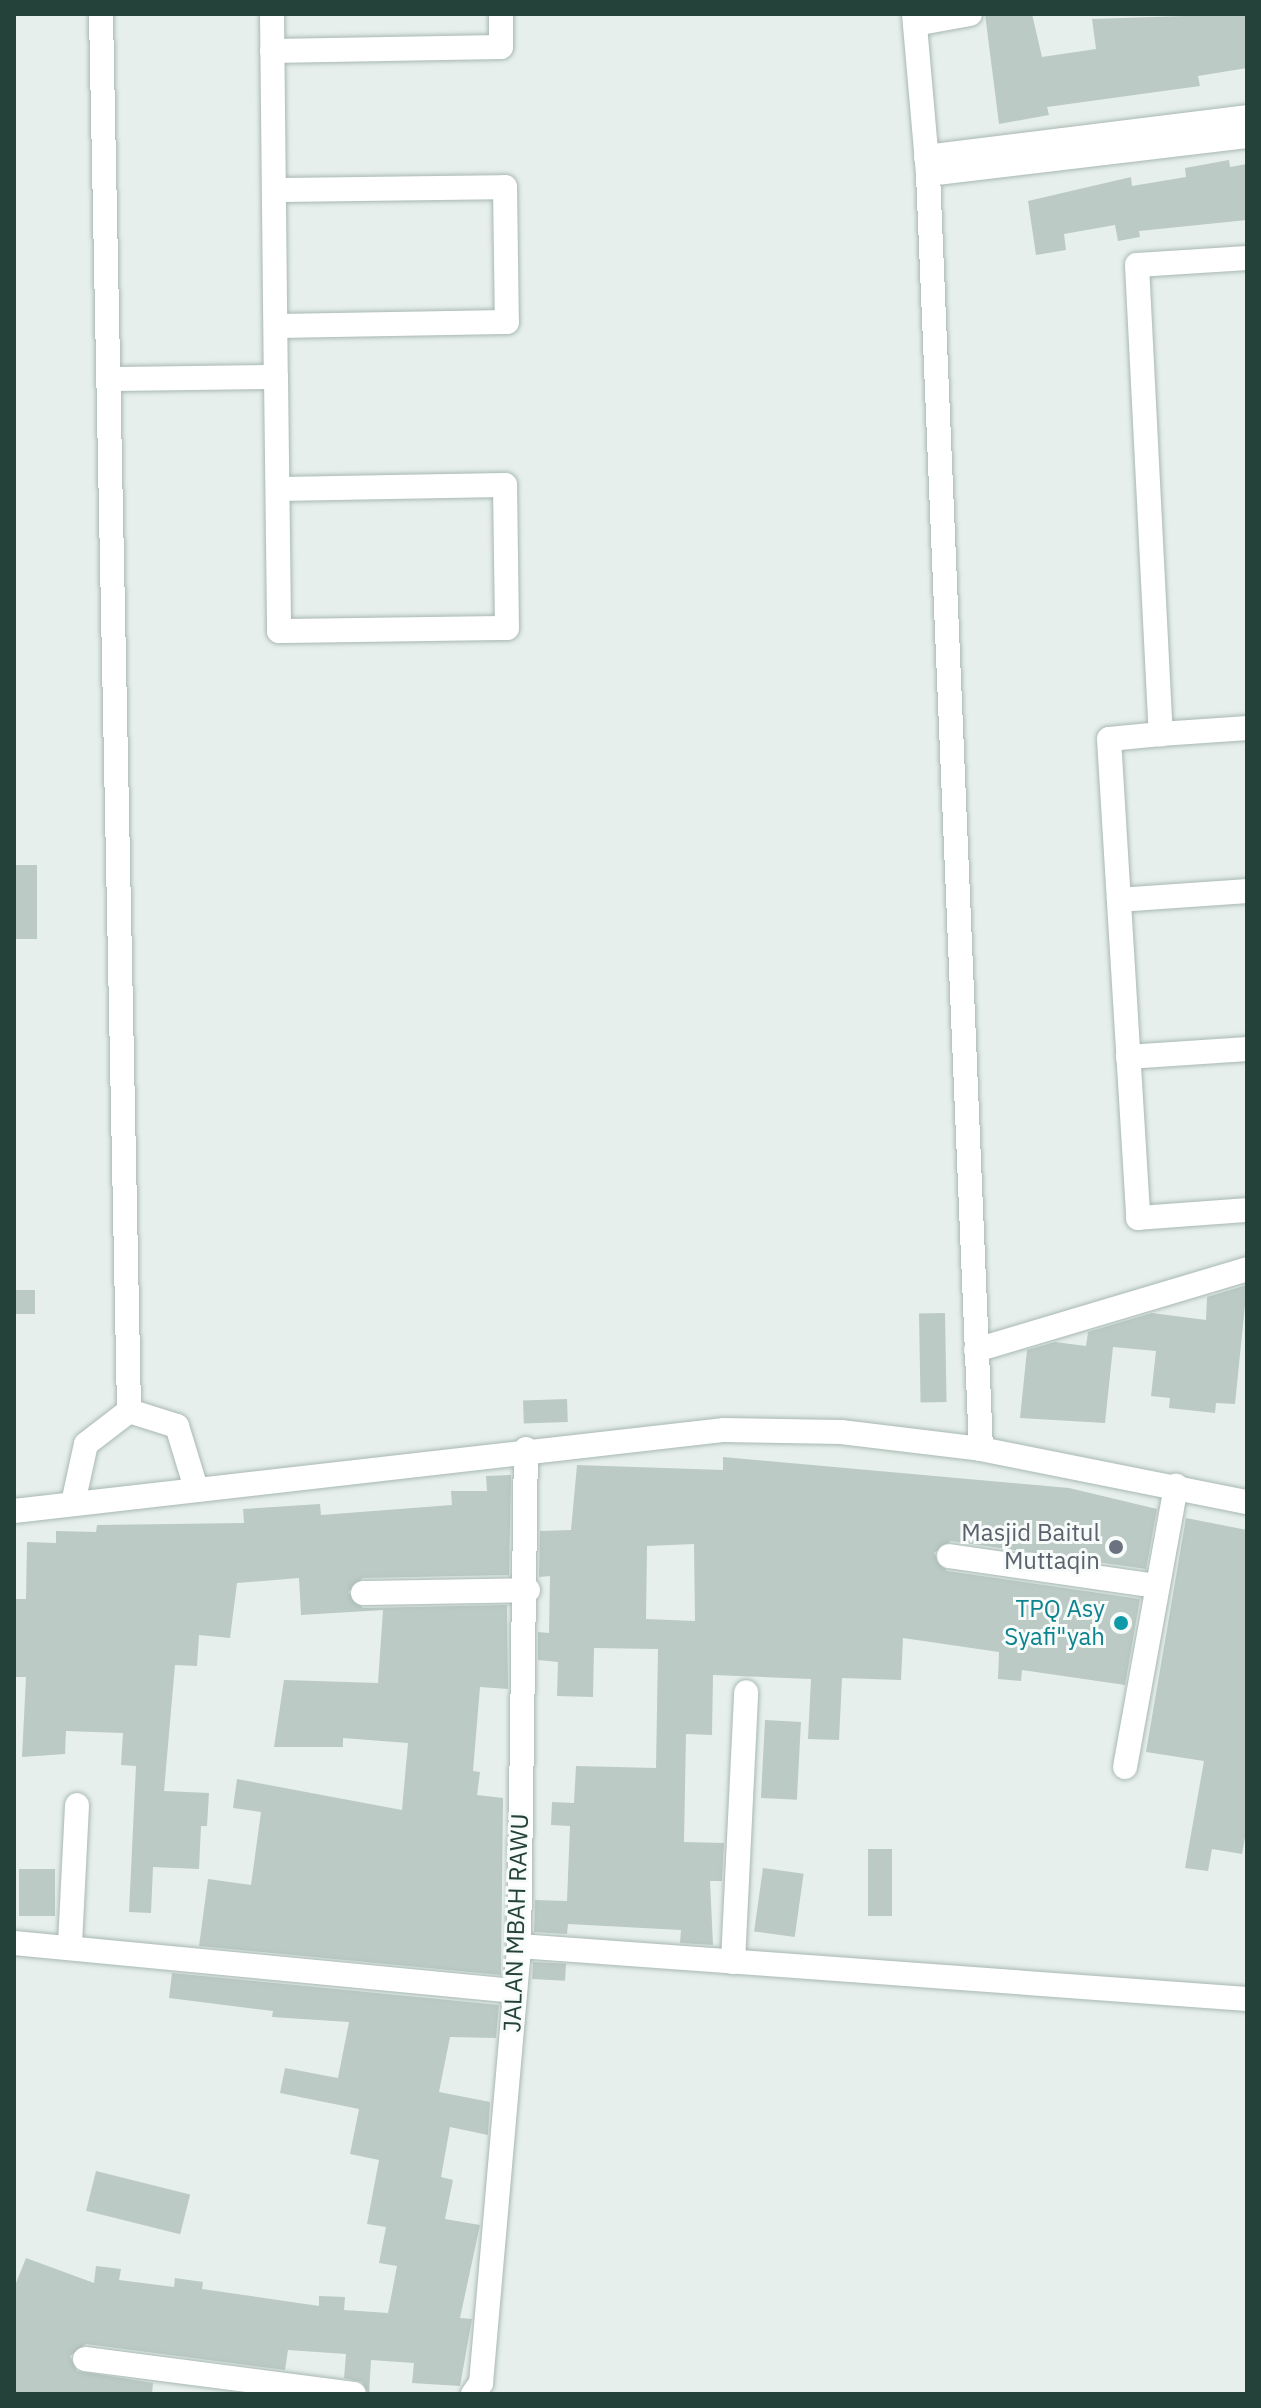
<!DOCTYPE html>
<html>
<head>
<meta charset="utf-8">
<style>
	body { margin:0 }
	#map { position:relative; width:1261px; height:2408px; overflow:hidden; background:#e6efeb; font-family:"IBM Plex Sans",sans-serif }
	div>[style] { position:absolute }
	.building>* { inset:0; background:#bbcac4; transform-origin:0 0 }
	.roads { filter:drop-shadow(0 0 2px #a8b8b2) drop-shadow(0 0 2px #a8b8b2) }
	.minor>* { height:24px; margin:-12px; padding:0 12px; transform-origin:12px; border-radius:12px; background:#fff }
	.dots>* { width:22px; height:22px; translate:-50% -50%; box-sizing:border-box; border:4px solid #f7fbf9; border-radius:50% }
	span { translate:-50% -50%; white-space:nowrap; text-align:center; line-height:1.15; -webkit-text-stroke:6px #f7fbf9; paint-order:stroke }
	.worship-label { font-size:24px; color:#5b616d }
	.right { translate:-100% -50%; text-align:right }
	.culture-label { font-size:24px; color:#0d838f }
	.street-label { font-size:24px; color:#24423a }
	.frame { position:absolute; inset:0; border:16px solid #24423a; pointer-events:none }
</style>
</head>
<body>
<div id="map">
	<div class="building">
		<div style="clip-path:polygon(985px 14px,1032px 14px,1042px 57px,1096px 49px,1092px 19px,1247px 14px,1247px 68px,1198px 76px,1200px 86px,1047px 107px,1049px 115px,999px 124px)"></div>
		<div style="clip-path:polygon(1229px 160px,1230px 167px,1247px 164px,1247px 220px,1139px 231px,1140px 237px,1118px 241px,1115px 225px,1064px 234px,1066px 250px,1036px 255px,1028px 201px,1131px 177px,1132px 186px,1186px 177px,1185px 168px)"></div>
		<div style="left:14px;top:865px;width:23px;height:74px"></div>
		<div style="clip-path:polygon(1247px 1285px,1235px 1404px,1216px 1403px,1215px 1413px,1169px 1408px,1170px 1398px,1151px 1396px,1156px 1351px,1113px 1347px,1105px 1423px,1020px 1418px,1027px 1350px,1055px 1342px,1086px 1346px,1088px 1332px,1152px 1313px,1206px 1320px,1207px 1297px)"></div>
		<div style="left:35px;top:1290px;width:24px;height:21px;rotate:90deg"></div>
		<div style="left:945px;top:1313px;width:89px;height:26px;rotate:89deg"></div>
		<div style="left:567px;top:1399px;width:23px;height:44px;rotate:88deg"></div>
		<div style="clip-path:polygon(evenodd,723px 1457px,1069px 1488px,1157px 1509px,1146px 1569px,951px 1541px,934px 1553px,947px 1571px,1140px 1599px,1125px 1685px,1022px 1670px,1021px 1681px,998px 1679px,999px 1652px,903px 1638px,901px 1680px,842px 1678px,839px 1740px,808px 1739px,811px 1679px,713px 1675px,712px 1735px,686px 1734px,684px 1842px,724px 1843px,722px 1881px,710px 1881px,713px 1945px,680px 1943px,681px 1930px,568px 1924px,567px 1934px,534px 1932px,535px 1900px,567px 1901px,570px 1826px,551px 1825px,552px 1802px,574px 1803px,576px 1766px,656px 1768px,658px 1649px,594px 1648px,593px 1697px,557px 1696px,558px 1662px,538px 1660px,538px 1632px,549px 1633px,550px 1576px,539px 1577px,540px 1531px,571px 1530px,577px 1465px,723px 1470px,723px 1457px,694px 1544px,695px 1621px,646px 1619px,647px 1546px,694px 1544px)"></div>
		<div style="clip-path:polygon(511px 1475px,509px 1575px,363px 1578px,348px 1592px,363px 1608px,507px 1605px,508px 1689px,480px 1687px,473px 1771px,480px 1772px,477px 1795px,503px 1798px,501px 1975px,199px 1946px,208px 1879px,251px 1885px,261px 1812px,233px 1808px,237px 1779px,402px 1810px,408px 1743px,343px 1738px,343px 1747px,274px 1747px,284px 1680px,378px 1683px,383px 1610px,301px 1615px,299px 1578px,237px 1583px,230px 1638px,199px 1635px,197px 1666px,175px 1665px,164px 1791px,209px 1793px,207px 1826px,201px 1826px,199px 1869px,153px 1867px,151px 1913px,129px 1912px,136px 1766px,121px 1765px,123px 1733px,66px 1731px,65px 1754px,22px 1757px,26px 1677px,14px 1677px,14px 1599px,26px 1599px,27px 1542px,56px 1543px,56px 1531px,96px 1532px,97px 1525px,244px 1523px,243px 1509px,320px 1504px,321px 1515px,452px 1505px,451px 1491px,487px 1491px,486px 1476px)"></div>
		<div style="clip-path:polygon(1186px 1518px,1247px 1530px,1247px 1826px,1242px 1854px,1212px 1849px,1208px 1871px,1185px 1868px,1204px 1761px,1146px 1752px)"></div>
		<div style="left:765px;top:1720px;width:36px;height:78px;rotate:3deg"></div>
		<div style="left:868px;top:1849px;width:24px;height:67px"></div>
		<div style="left:763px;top:1868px;width:41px;height:64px;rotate:8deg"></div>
		<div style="left:19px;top:1869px;width:36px;height:47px"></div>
		<div style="left:533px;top:1962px;width:33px;height:17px;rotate:3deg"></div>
		<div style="clip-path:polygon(172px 1973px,499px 2005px,496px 2038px,450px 2037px,439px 2092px,490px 2102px,488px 2135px,450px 2127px,441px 2177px,453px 2180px,445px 2219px,480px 2225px,460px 2318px,472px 2319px,460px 2386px,412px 2383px,414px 2363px,371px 2360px,369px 2394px,362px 2382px,344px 2378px,346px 2354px,288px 2350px,285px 2370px,86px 2344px,70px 2356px,77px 2371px,153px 2383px,152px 2394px,14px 2394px,14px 2288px,26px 2258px,94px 2283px,96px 2266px,121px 2269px,119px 2280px,174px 2287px,175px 2278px,203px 2282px,202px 2289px,319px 2306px,319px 2296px,345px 2297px,344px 2310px,388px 2313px,397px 2266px,379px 2263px,386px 2227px,367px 2224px,379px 2160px,350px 2154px,359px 2109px,280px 2093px,285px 2068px,338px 2078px,349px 2022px,272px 2017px,273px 2011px,169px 1998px)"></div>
		<div style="left:96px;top:2171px;width:97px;height:41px;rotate:14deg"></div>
	</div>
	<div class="roads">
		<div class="minor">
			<div style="left:101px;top:14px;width:1397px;rotate:88.85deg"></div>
			<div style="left:272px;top:14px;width:363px;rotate:89.4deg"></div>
			<div style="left:276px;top:377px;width:254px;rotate:89.3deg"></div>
			<div style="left:279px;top:631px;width:228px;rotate:-0.8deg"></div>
			<div style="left:507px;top:628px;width:143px;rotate:-90.8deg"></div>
			<div style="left:505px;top:485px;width:227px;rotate:179deg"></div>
			<div style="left:914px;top:14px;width:161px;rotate:85deg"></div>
			<div style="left:928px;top:174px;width:1276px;rotate:87.62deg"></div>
			<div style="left:915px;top:24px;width:56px;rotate:-10.3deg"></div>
			<div style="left:272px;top:51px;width:229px;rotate:-1deg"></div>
			<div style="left:501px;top:47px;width:33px;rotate:-90deg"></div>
			<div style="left:926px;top:157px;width:323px;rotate:-7.1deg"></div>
			<div style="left:928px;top:174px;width:321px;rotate:-6.8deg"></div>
			<div style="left:274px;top:190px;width:231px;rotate:-0.7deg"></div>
			<div style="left:505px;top:187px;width:135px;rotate:89.2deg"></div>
			<div style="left:507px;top:322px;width:231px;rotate:179deg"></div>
			<div style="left:1247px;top:258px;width:110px;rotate:176.4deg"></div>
			<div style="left:1137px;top:265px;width:470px;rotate:87.1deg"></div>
			<div style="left:1161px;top:734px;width:52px;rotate:174.5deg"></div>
			<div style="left:1109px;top:739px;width:480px;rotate:86.5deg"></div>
			<div style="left:1138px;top:1218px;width:109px;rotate:-4.2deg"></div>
			<div style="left:108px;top:379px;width:168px;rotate:-0.7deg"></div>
			<div style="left:1161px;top:734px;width:86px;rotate:-4deg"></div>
			<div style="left:1119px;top:900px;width:128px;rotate:-4deg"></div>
			<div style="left:1128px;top:1057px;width:119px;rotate:-3.8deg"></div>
			<div style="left:976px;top:1350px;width:283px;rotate:-16.6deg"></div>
			<div style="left:73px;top:1503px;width:60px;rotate:-77.6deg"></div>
			<div style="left:86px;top:1444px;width:54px;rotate:-37.5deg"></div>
			<div style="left:129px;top:1411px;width:50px;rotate:17.4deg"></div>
			<div style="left:177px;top:1426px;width:65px;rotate:73deg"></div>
			<div style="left:14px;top:1511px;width:715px;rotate:-6.51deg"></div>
			<div style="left:724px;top:1430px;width:117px;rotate:1deg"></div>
			<div style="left:841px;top:1432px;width:141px;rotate:6.9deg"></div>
			<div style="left:981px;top:1449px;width:271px;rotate:11.3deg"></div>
			<div style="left:949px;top:1556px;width:209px;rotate:8.2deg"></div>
			<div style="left:363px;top:1593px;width:165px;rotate:-1deg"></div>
			<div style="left:1125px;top:1767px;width:286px;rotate:-79.7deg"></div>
			<div style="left:14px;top:1943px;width:503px;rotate:5.47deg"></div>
			<div style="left:70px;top:1944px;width:139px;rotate:-87.1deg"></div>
			<div style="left:519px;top:1946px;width:730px;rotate:4.16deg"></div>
			<div style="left:733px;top:1962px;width:270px;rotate:-87.2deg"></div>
			<div style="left:85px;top:2359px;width:271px;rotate:7.4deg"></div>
			<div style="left:473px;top:2394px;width:14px;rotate:-54deg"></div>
			<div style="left:481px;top:2383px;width:439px;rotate:-85deg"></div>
			<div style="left:519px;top:1946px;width:497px;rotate:-89.2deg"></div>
		</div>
	</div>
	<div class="dots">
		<div style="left:1116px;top:1547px;background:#6b7280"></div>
		<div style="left:1121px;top:1623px;background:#0f9aa8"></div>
	</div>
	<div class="worship-label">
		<span class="right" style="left:1100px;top:1547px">Masjid Baitul<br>Muttaqin</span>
	</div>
	<div class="culture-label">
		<span class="right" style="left:1105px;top:1623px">TPQ Asy<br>Syafi"yah</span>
	</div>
	<div class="street-label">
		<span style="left:516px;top:1923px;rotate:-88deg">JALAN MBAH RAWU</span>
	</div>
	<div class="frame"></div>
</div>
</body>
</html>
